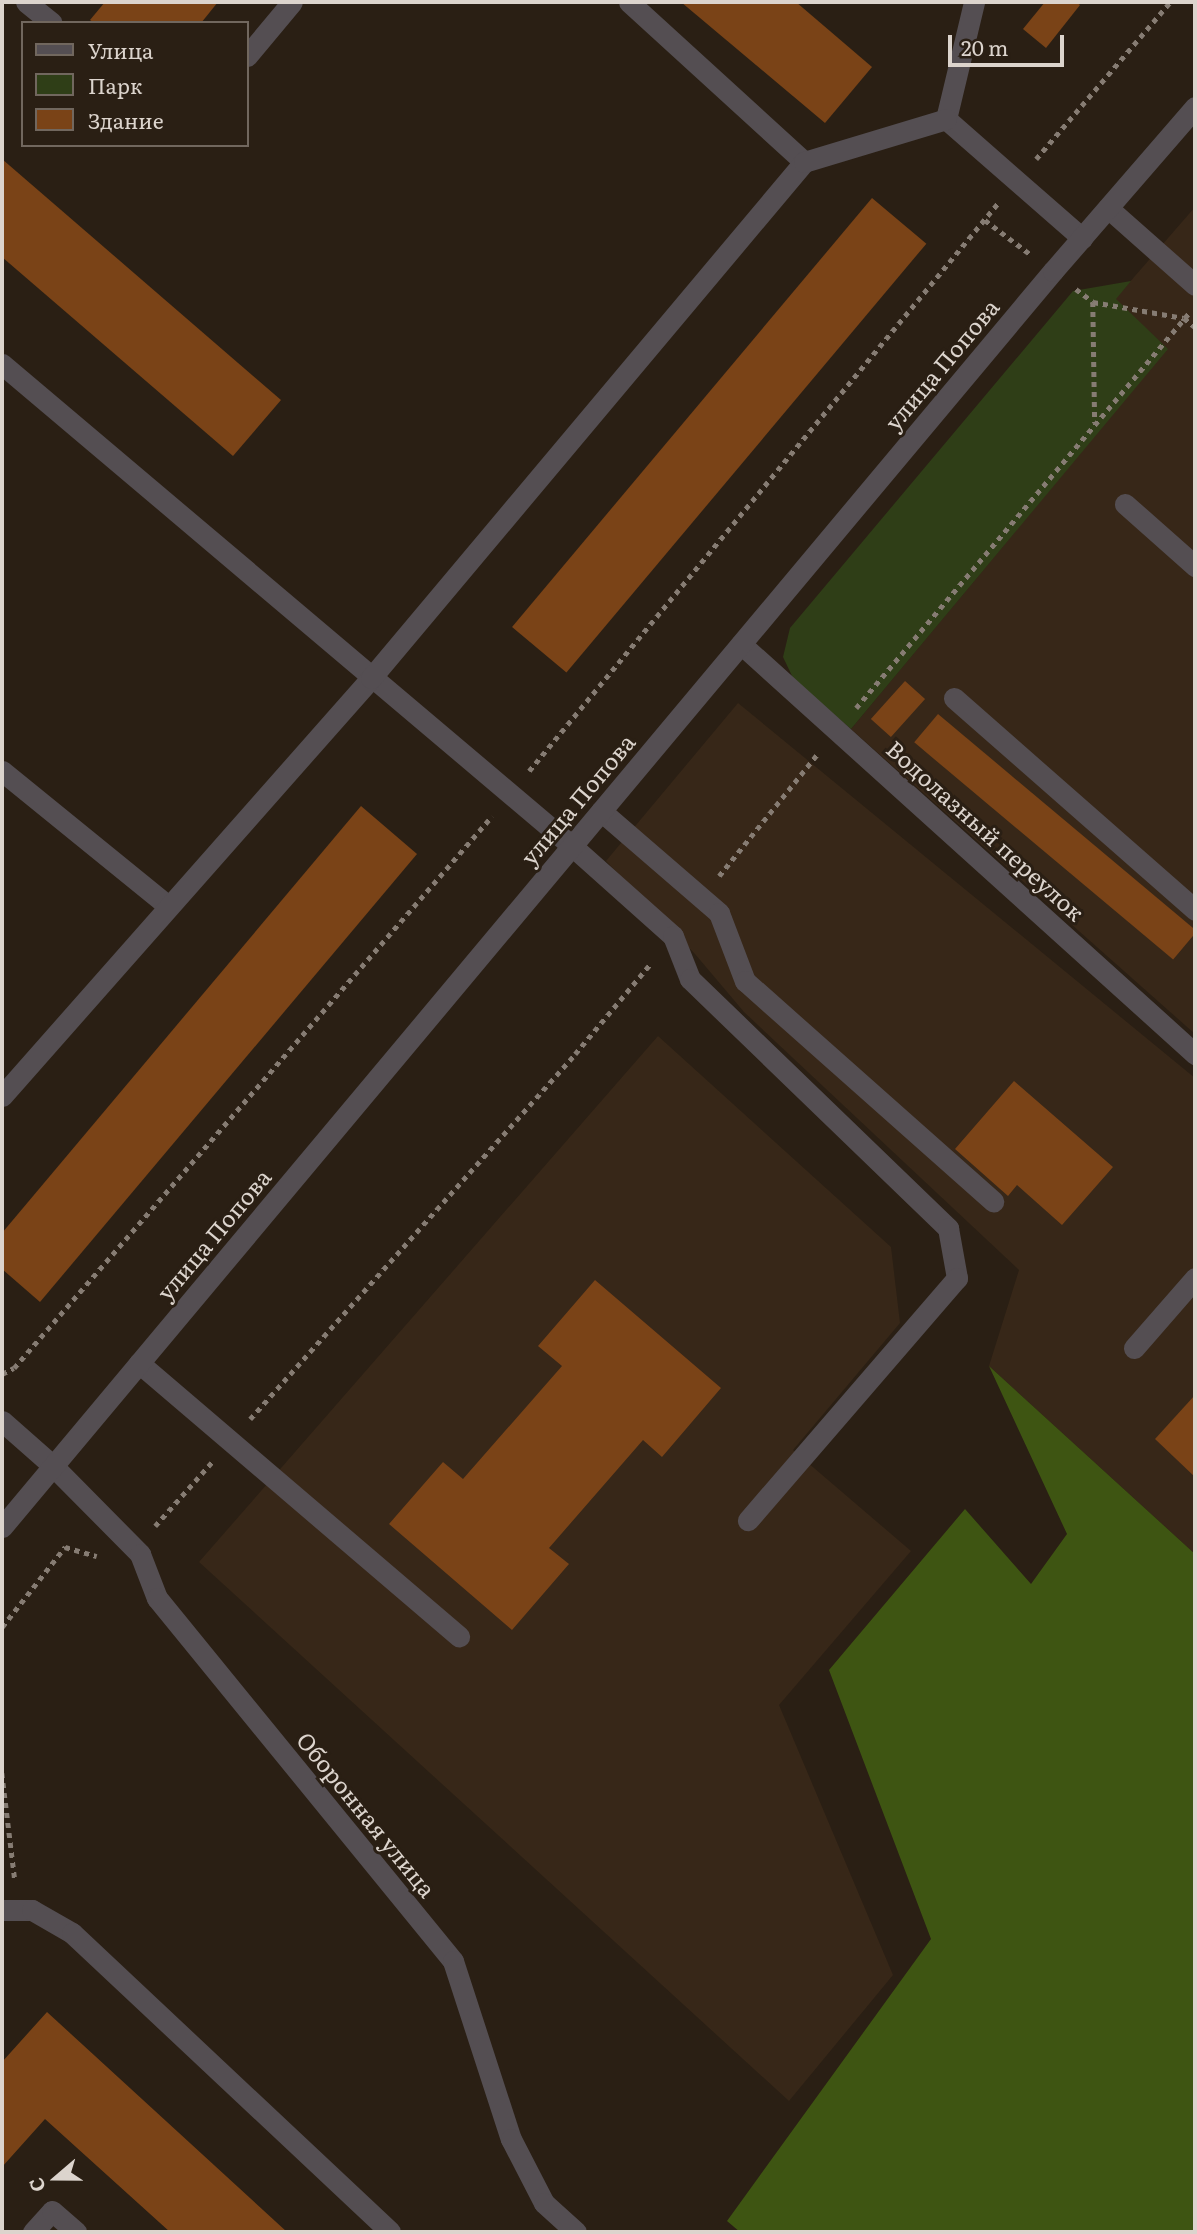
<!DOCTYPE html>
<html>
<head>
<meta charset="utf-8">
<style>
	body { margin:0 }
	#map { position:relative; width:1197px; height:2234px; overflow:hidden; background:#2a1f14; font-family:Literata,serif }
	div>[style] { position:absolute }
	.built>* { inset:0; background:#372718 }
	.green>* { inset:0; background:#2f3e17 }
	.forest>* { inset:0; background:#3e5512 }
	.building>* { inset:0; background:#7a4317; transform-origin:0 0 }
	.path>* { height:4.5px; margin-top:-2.25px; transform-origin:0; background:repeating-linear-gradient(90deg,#867c73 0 5px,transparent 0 10px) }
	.minor>* { height:21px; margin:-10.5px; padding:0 10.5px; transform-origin:10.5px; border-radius:10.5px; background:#544e52 }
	span { translate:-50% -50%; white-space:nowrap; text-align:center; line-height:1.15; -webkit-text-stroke:6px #2a1f14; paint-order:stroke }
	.street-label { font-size:23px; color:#dcd4cd }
	.frame { position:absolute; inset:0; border:4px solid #dcd4cd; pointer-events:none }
	.legend { position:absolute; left:21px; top:21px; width:228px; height:126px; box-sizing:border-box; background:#2a1f14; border:2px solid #71675e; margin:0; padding:9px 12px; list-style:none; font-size:21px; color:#dcd4cd }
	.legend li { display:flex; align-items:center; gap:14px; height:35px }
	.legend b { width:35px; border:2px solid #71675e }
	.north { position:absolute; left:21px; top:2143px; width:70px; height:70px; -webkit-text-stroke:5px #2a1f14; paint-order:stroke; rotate:250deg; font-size:19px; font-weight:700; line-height:28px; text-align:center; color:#dcd4cd }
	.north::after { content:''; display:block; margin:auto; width:24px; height:32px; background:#dcd4cd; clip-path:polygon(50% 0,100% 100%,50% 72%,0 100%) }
	.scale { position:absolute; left:948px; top:35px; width:116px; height:32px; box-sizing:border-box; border:4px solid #dcd4cd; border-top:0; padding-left:9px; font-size:21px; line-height:24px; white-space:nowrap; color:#dcd4cd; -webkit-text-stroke:5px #2a1f14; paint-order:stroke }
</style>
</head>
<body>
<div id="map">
	<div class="built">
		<div style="clip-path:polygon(1195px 207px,1195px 1034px,851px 729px,1167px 349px,1115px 299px)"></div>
		<div style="clip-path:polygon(738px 703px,1195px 1078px,1195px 1554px,989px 1366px,1019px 1270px,744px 1012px,695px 954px,606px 861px)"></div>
		<div style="clip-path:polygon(658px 1036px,891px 1247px,900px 1323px,793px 1450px,911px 1551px,779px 1705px,893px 1975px,789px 2101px,199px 1562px)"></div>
	</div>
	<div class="green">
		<div style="clip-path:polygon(1131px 281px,1116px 299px,1168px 349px,851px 729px,794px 680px,783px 657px,790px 628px,1073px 291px)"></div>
	</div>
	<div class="forest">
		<div style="clip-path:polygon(989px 1366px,1195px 1554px,1195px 2232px,740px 2232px,727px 2221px,931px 1939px,829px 1670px,965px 1509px,1031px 1584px,1067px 1534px)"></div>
	</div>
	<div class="building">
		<div style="clip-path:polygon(105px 2px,218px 2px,201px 23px,94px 23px,90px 20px)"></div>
		<div style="clip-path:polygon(681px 2px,796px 2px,872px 67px,825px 123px)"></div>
		<div style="clip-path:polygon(1045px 2px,1076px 2px,1080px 5px,1046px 48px,1023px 29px)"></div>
		<div style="clip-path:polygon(2px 159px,281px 400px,233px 456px,2px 257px)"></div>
		<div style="left:872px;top:198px;width:71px;height:560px;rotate:40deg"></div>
		<div style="left:905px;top:681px;width:27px;height:51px;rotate:42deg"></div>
		<div style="left:938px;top:714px;width:338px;height:37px;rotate:40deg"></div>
		<div style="clip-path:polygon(361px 806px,417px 854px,40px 1302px,2px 1269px,2px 1233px)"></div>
		<div style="clip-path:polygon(1014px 1081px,1113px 1167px,1062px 1225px,1017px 1185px,1008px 1196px,955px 1149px)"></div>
		<div style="clip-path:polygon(595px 1280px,721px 1388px,662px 1457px,643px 1440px,549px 1548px,569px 1564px,512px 1630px,389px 1524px,443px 1462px,463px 1479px,562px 1366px,538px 1346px)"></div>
		<div style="clip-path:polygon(1195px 1395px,1195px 1477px,1155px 1439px)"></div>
		<div style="clip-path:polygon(47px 2012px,287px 2232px,170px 2232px,45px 2119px,2px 2167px,2px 2062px)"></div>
	</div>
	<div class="path">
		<div style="left:1036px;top:159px;width:206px;rotate:-49.5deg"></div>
		<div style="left:985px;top:220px;width:56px;rotate:37.1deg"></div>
		<div style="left:1076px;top:289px;width:21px;rotate:37deg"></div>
		<div style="left:1093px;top:302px;width:92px;rotate:10deg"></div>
		<div style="left:1184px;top:318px;width:14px;rotate:39deg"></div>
		<div style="left:1093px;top:302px;width:121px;rotate:89.1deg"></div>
		<div style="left:856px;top:708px;width:517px;rotate:-49.87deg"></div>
		<div style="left:529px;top:771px;width:737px;rotate:-50.45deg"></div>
		<div style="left:719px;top:876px;width:159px;rotate:-51.1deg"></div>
		<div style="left:2px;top:1374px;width:13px;rotate:-27deg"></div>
		<div style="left:14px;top:1368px;width:730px;rotate:-49.11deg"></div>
		<div style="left:250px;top:1419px;width:489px;rotate:-48.3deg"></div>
		<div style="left:575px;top:1054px;width:119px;rotate:-50.1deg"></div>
		<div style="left:155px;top:1526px;width:86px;rotate:-48.3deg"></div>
		<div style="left:2px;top:1627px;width:102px;rotate:-51.8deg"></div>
		<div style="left:65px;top:1547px;width:33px;rotate:16deg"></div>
		<div style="left:2px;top:1773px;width:108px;rotate:83.1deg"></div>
	</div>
	<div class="minor">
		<div style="left:26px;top:2px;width:33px;rotate:39deg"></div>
		<div style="left:629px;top:2px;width:237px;rotate:42.4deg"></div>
		<div style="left:247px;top:56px;width:70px;rotate:-50.2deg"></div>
		<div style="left:946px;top:119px;width:181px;rotate:41.2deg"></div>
		<div style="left:946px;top:119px;width:120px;rotate:-76.5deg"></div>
		<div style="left:1108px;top:208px;width:116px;rotate:41.5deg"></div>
		<div style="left:2px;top:364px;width:746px;rotate:40.22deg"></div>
		<div style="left:572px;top:846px;width:135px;rotate:41.7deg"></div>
		<div style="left:673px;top:936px;width:46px;rotate:68.4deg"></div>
		<div style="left:690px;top:979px;width:359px;rotate:44deg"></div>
		<div style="left:948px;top:1228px;width:51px;rotate:79.8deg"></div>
		<div style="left:957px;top:1278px;width:320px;rotate:130.8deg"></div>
		<div style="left:1125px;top:504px;width:94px;rotate:41.5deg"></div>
		<div style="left:741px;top:644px;width:612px;rotate:42.08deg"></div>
		<div style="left:954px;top:698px;width:321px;rotate:41.3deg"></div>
		<div style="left:2px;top:771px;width:214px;rotate:39.1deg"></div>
		<div style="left:601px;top:811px;width:156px;rotate:40.8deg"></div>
		<div style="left:719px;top:913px;width:73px;rotate:69.1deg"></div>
		<div style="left:745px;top:981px;width:332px;rotate:41.6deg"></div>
		<div style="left:2px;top:1096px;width:558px;rotate:-48.56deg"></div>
		<div style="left:371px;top:678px;width:674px;rotate:-50deg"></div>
		<div style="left:804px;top:162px;width:148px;rotate:-16.8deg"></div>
		<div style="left:1134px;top:1348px;width:93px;rotate:-48.9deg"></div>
		<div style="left:139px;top:1363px;width:421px;rotate:40.5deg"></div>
		<div style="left:2px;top:1421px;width:68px;rotate:41.4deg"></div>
		<div style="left:53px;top:1466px;width:124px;rotate:45.3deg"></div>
		<div style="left:140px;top:1554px;width:47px;rotate:68.9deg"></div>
		<div style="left:157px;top:1598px;width:468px;rotate:50.8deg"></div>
		<div style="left:453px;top:1961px;width:187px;rotate:72deg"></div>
		<div style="left:511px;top:2139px;width:72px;rotate:62.7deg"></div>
		<div style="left:544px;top:2203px;width:43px;rotate:42.2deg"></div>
		<div style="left:2px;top:1527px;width:1638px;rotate:-50.08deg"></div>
		<div style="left:1053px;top:271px;width:217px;rotate:-49.1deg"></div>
		<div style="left:2px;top:1910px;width:30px"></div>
		<div style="left:32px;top:1910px;width:46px;rotate:29.9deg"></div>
		<div style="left:72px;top:1933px;width:436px;rotate:43.2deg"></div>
		<div style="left:33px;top:2232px;width:28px;rotate:-48deg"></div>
		<div style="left:52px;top:2211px;width:32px;rotate:41deg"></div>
	</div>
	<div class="street-label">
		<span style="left:941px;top:364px;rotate:-50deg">улица Попова</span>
		<span style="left:577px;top:799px;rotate:-50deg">улица Попова</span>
		<span style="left:986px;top:830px;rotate:42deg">Водолазный переулок</span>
		<span style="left:213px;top:1234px;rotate:-50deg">улица Попова</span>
		<span style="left:367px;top:1814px;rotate:51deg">Оборонная улица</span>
	</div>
	<div class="frame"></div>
	<ul class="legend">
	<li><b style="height:9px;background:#544e52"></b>Улица</li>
	<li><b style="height:19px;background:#2f3e17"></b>Парк</li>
	<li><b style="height:19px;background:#7a4317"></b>Здание</li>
	</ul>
	<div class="north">С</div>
	<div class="scale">20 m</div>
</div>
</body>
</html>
